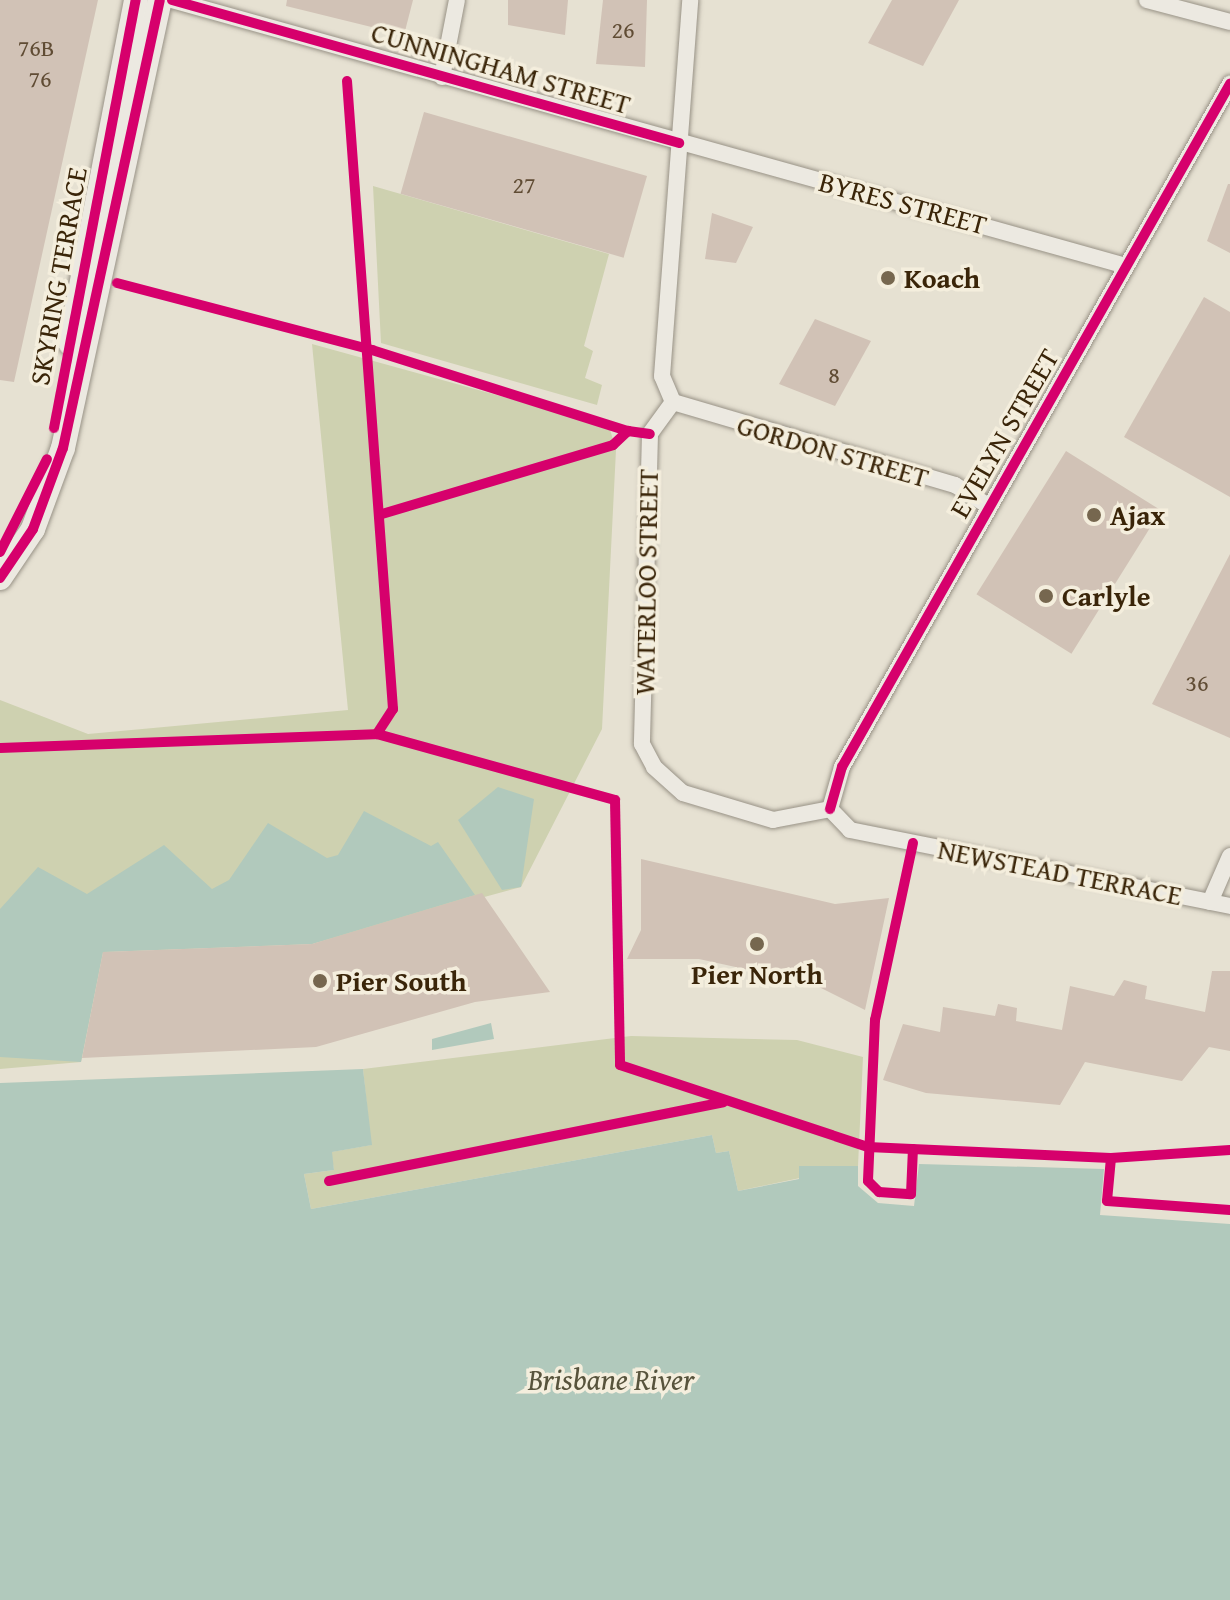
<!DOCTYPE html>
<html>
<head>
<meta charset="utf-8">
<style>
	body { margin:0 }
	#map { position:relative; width:1230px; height:1600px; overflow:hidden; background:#e6e1d2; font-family:"Gentium Book Plus",serif }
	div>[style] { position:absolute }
	.green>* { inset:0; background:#ced1b0 }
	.water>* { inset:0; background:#b1c9bc }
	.building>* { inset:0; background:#d1c2b6; transform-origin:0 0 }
	.roads { filter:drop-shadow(0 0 2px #989286) drop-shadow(0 0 2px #989286) }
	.street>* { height:16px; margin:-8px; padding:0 8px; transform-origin:8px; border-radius:8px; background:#ece9e1 }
	.secondary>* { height:24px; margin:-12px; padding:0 12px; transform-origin:12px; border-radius:12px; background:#ece9e1 }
	.cycleway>* { height:10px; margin:-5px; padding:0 5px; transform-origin:5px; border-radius:5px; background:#d6006c }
	.dots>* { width:22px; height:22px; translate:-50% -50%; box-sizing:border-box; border:4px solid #f4eedd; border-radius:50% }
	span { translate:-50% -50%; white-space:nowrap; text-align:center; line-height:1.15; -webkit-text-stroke:7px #f4eedd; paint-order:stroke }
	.number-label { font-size:24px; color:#604c34 }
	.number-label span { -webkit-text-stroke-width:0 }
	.street-label { font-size:28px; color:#3a2509 }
	.poi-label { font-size:28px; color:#3a2509; font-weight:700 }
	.left { translate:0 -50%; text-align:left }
	.water-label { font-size:30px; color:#57533c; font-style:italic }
</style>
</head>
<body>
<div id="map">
	<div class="green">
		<div style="clip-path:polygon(373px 186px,609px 254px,584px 346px,593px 351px,585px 378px,602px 385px,597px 405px,381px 343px)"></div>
		<div style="clip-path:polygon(312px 344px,609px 426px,616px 450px,602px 729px,521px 887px,312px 944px,103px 952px,81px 1062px,0 1069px,0 700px,88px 734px,348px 710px)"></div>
		<div style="clip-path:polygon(631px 1036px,797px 1040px,863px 1057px,858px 1166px,800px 1166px,800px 1178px,738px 1191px,729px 1151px,716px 1153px,712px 1135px,311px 1209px,304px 1174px,334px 1170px,331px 1152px,371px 1145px,363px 1069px)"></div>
	</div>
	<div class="water">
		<div style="clip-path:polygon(498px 787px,534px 799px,521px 887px,502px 890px,458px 820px)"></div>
		<div style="clip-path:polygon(364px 811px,431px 846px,438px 842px,475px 895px,312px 944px,103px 952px,81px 1062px,0 1057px,0 909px,38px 867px,87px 894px,164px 845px,212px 889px,229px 880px,268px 823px,327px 858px,338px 855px)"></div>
		<div style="clip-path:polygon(491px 1023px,494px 1039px,432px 1050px,432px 1039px)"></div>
		<div style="clip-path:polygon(363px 1069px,372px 1145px,332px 1152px,334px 1170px,304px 1174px,311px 1209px,712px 1135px,716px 1153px,729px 1151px,738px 1191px,799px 1179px,799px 1166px,858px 1166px,858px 1186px,878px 1203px,914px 1206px,919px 1164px,1104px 1169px,1100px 1215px,1230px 1224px,1230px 1600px,0 1600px,0 1083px)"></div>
	</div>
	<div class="building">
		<div style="clip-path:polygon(0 0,98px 0,14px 382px,0 380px)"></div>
		<div style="clip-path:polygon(287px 0,413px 0,404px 35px,286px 6px)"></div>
		<div style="clip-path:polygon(508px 0,568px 0,565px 35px,508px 25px)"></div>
		<div style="clip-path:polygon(603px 0,647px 0,645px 67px,596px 64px)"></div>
		<div style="clip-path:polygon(892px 0,959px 0,923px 66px,868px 43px)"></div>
		<div style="left:424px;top:112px;width:232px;height:85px;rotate:16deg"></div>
		<div style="clip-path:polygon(1228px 184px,1230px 184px,1230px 253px,1207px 241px)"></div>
		<div style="clip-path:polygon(712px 213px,753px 227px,736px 263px,705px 259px)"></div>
		<div style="clip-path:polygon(1204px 297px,1230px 312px,1230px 497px,1124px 437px)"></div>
		<div style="clip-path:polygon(815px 319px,871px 341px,835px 406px,779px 384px)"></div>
		<div style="left:1066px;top:451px;width:112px;height:169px;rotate:32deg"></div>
		<div style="clip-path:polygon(1230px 554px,1230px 738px,1152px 704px)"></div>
		<div style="clip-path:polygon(641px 859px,835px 904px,889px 898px,865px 1010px,813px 984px,699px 959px,627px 959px,641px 930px)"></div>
		<div style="clip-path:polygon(482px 893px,550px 992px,475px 1002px,316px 1047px,82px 1058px,103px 952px,312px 944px)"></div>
		<div style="clip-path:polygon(1212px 971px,1230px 971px,1230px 1051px,1209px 1047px,1182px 1081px,1085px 1062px,1060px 1105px,926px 1093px,883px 1080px,903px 1024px,940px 1032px,943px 1007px,995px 1016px,998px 1004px,1017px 1008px,1016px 1021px,1062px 1030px,1070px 986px,1114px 996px,1124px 980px,1147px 986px,1145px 999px,1205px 1012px)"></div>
	</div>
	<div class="roads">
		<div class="street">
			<div style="left:172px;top:0;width:990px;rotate:15.58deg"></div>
			<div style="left:1147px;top:0;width:86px;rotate:14.8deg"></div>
			<div style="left:442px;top:77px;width:78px;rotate:-79deg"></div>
			<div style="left:673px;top:402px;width:39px;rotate:126deg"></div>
			<div style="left:650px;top:434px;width:310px;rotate:91.5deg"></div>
			<div style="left:642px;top:744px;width:26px;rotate:62deg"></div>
			<div style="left:654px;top:767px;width:39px;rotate:42deg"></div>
			<div style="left:683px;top:793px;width:94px;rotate:16.7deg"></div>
			<div style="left:773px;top:820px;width:58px;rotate:-10.9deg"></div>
			<div style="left:673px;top:402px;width:28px;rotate:-113deg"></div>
			<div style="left:662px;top:376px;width:377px;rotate:-85.7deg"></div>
			<div style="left:673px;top:402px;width:294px;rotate:16.4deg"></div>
			<div style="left:955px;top:485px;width:41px;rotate:32.2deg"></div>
			<div style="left:830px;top:809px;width:44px;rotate:-74.1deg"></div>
			<div style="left:842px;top:767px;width:786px;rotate:-60.4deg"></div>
			<div style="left:830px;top:809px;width:29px;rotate:46deg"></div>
			<div style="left:850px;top:830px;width:388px;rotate:11.3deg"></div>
			<div style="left:1210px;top:902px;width:50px;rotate:-66.5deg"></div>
		</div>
		<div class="secondary">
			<div style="left:70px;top:343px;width:349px;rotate:-79.1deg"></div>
			<div style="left:0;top:578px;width:59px;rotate:-56deg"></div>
			<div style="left:33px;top:529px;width:86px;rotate:-69.7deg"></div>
			<div style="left:63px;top:448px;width:458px;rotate:-77.8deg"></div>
		</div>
	</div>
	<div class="cycleway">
		<div style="left:172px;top:0;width:527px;rotate:15.75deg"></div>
		<div style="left:347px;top:81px;width:630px;rotate:85.81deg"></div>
		<div style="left:393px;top:709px;width:30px;rotate:123deg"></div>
		<div style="left:117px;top:283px;width:264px;rotate:14.7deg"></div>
		<div style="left:372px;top:350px;width:269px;rotate:17.6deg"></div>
		<div style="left:54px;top:428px;width:436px;rotate:-79.2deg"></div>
		<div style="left:382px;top:514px;width:241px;rotate:-16.6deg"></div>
		<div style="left:613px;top:445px;width:21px;rotate:-43deg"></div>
		<div style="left:628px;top:431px;width:22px;rotate:8deg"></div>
		<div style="left:0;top:552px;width:104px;rotate:-63.2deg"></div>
		<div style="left:0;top:578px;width:59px;rotate:-56deg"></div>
		<div style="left:33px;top:529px;width:86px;rotate:-69.7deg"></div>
		<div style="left:63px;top:448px;width:458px;rotate:-77.8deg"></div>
		<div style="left:0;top:748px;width:377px;rotate:-2.1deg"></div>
		<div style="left:377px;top:734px;width:247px;rotate:15.5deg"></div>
		<div style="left:615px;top:800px;width:265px;rotate:88.9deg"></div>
		<div style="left:620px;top:1065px;width:261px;rotate:18.3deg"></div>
		<div style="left:868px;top:1147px;width:243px;rotate:2.6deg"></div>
		<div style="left:1111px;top:1158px;width:119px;rotate:-3.8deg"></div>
		<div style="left:830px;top:809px;width:44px;rotate:-74.1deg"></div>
		<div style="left:842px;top:767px;width:786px;rotate:-60.4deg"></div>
		<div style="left:913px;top:843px;width:181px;rotate:102.1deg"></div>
		<div style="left:875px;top:1020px;width:161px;rotate:92.5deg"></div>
		<div style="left:868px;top:1181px;width:16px;rotate:45deg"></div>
		<div style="left:879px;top:1192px;width:32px;rotate:4deg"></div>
		<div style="left:911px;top:1194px;width:45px;rotate:-87.5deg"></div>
		<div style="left:1111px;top:1158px;width:43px;rotate:95.3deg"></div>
		<div style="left:1107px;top:1201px;width:123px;rotate:4.2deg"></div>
		<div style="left:329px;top:1181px;width:402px;rotate:-11.3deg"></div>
	</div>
	<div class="dots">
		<div style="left:888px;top:278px;background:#76674f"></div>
		<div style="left:1094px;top:515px;background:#76674f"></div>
		<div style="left:1046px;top:596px;background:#76674f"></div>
		<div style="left:757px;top:944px;background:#76674f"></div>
		<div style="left:320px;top:981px;background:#76674f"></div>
	</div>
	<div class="number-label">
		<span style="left:623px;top:30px">26</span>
		<span style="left:36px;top:48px">76B</span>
		<span style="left:40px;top:79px">76</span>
		<span style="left:524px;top:185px">27</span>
		<span style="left:834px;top:375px">8</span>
		<span style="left:1197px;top:683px">36</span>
	</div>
	<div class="street-label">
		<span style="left:501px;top:68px;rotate:16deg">CUNNINGHAM STREET</span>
		<span style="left:903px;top:203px;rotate:15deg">BYRES STREET</span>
		<span style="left:58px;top:276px;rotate:-80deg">SKYRING TERRACE</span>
		<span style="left:1004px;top:433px;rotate:-60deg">EVELYN STREET</span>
		<span style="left:833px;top:451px;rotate:16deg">GORDON STREET</span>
		<span style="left:646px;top:582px;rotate:-89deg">WATERLOO STREET</span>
		<span style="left:1060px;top:872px;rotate:11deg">NEWSTEAD TERRACE</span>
	</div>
	<div class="poi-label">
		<span class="left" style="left:904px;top:278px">Koach</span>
		<span class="left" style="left:1110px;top:515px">Ajax</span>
		<span class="left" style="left:1062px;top:596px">Carlyle</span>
		<span style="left:757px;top:974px">Pier North</span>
		<span class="left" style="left:336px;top:981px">Pier South</span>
	</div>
	<div class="water-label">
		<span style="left:611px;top:1379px">Brisbane River</span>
	</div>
</div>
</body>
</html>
